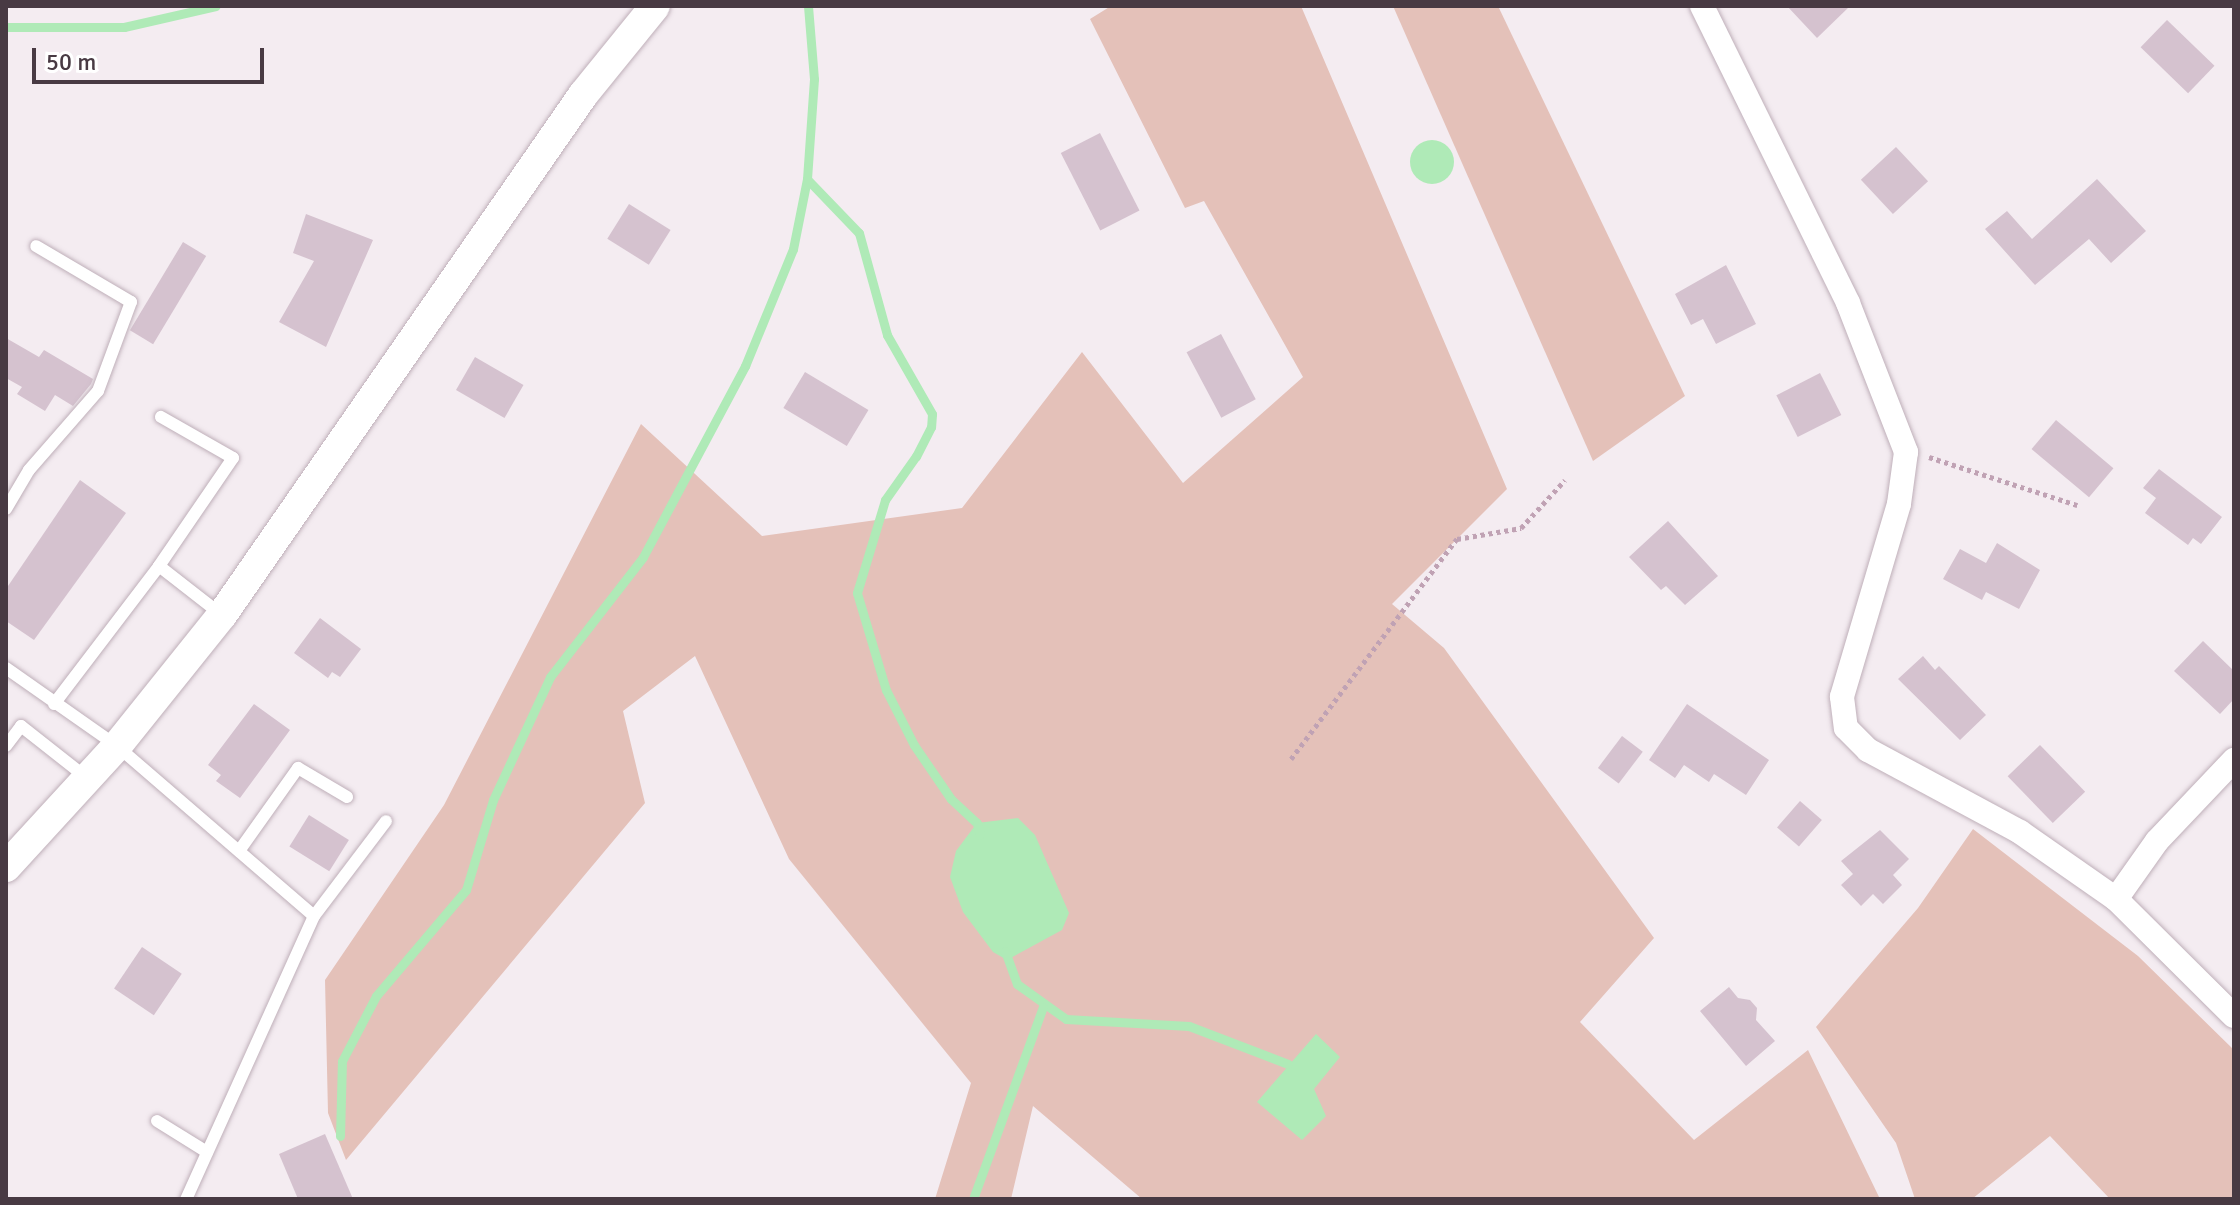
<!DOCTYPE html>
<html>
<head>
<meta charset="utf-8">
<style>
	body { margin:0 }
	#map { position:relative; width:2240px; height:1205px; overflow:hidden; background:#f4ecf1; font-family:Signika,sans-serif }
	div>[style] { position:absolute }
	.green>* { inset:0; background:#e4c1b9 }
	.water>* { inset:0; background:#afeab7 }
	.round { border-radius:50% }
	.stream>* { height:9px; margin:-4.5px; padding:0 4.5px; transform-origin:4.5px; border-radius:4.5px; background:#afeab7 }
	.building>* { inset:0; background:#d5c2cf; transform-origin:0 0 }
	.path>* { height:5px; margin-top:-2.5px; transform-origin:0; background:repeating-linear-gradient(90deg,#c0a2b4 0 4px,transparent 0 8px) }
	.roads { filter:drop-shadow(0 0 2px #bfafb9) drop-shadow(0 0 2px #bfafb9) }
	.service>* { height:12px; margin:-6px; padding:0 6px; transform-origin:6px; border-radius:6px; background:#fff }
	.minor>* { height:24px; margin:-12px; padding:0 12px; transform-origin:12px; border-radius:12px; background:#fff }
	.tertiary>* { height:30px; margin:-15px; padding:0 15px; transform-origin:15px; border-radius:15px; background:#fff }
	span { translate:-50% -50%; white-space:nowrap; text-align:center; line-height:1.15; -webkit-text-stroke:7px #fff; paint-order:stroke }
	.frame { position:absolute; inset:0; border:8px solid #483a43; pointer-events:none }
	.scale { position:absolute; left:32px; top:48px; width:232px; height:36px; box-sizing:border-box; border:4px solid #483a43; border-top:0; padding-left:10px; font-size:24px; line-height:28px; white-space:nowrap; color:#483a43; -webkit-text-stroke:6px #fff; paint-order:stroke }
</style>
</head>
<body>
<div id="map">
	<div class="green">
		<div style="clip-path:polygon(1111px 6px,1301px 6px,1507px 489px,1392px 604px,1444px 648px,1654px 938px,1580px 1022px,1694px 1140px,1808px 1050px,1880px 1199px,1142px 1199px,1033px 1106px,1011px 1199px,935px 1199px,971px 1083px,789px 859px,695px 656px,623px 711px,645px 803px,346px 1160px,328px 1113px,325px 980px,444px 805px,641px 424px,762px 536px,962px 508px,1082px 352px,1183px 483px,1303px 377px,1204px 201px,1185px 208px,1090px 19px)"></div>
		<div style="clip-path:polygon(1393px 6px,1498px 6px,1685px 396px,1593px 461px)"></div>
		<div style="clip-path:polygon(1973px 829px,2138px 956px,2234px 1050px,2234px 1199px,2110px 1199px,2050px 1136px,1972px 1199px,1915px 1199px,1896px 1143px,1816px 1027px,1918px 908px)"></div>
	</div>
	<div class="water">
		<div class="round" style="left:1410px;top:140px;width:44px;height:44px"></div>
		<div style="clip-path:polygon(1018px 818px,1035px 835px,1069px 913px,1062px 930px,1007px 960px,993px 952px,963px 912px,950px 877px,956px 851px,977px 823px)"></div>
		<div style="clip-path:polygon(1316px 1034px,1340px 1057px,1314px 1089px,1326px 1116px,1302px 1140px,1257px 1102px)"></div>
	</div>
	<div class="stream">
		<div style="left:6px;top:27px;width:118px"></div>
		<div style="left:124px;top:27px;width:94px;rotate:-12.9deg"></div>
		<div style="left:807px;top:179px;width:75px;rotate:46.1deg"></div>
		<div style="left:859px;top:233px;width:106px;rotate:74.6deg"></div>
		<div style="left:887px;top:335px;width:91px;rotate:60.3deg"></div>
		<div style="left:932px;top:414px;width:13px;rotate:94deg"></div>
		<div style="left:931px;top:427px;width:33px;rotate:117deg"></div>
		<div style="left:916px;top:456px;width:54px;rotate:125.2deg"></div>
		<div style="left:885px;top:500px;width:97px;rotate:106.8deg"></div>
		<div style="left:857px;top:593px;width:101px;rotate:73.4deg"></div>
		<div style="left:886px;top:690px;width:62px;rotate:63deg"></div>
		<div style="left:914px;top:745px;width:65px;rotate:55.6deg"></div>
		<div style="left:951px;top:799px;width:35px;rotate:43deg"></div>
		<div style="left:977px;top:823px;width:12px;rotate:76deg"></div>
		<div style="left:1005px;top:951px;width:35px;rotate:70deg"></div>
		<div style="left:1017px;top:984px;width:60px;rotate:35.5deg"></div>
		<div style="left:1066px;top:1019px;width:123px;rotate:3.3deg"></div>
		<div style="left:1189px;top:1026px;width:106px;rotate:21deg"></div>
		<div style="left:340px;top:1136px;width:75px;rotate:-88.5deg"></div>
		<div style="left:342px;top:1061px;width:73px;rotate:-62.4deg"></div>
		<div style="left:376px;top:996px;width:139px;rotate:-49.7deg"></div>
		<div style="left:466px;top:890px;width:94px;rotate:-73.3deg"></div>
		<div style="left:493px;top:800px;width:136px;rotate:-65.1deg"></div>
		<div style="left:550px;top:677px;width:152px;rotate:-52.2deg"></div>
		<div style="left:643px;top:557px;width:217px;rotate:-61.9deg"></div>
		<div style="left:745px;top:366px;width:126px;rotate:-67.7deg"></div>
		<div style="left:793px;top:249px;width:71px;rotate:-78.7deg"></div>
		<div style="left:807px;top:179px;width:100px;rotate:-86deg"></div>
		<div style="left:814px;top:79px;width:73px;rotate:-94.7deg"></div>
		<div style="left:973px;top:1199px;width:204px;rotate:-70deg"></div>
	</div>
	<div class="building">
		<div style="clip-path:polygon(1787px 6px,1850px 6px,1817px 38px)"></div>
		<div style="left:2167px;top:20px;width:66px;height:38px;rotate:44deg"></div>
		<div style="left:1100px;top:133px;width:87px;height:44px;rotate:63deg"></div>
		<div style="left:1896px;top:147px;width:47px;height:48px;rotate:47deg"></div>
		<div style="clip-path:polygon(2097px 179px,2146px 231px,2111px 263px,2089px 239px,2035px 285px,1985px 229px,2007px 211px,2032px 239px)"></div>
		<div style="left:629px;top:204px;width:49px;height:41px;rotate:32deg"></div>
		<div style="clip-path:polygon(306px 214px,373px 240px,326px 347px,279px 322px,314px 261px,293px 253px)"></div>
		<div style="left:183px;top:242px;width:27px;height:103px;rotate:31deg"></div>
		<div style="clip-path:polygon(1726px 265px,1756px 324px,1716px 344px,1703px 319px,1691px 325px,1675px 294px)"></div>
		<div style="left:1221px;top:334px;width:74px;height:39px;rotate:62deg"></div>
		<div style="clip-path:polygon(6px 338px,39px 357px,44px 350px,93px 379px,91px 384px,73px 406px,55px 395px,45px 411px,17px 394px,22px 387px,6px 378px)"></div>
		<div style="left:475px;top:357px;width:56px;height:38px;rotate:30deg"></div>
		<div style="left:805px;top:372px;width:74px;height:42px;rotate:31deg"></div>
		<div style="left:1820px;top:373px;width:47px;height:49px;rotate:63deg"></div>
		<div style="left:2056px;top:420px;width:75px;height:38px;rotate:40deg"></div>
		<div style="clip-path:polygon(2159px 469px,2222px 517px,2201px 544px,2193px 538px,2188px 545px,2145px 513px,2156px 498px,2143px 488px)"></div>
		<div style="clip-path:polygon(80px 480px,126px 513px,34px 640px,6px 621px,6px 589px)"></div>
		<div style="clip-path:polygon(1668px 521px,1718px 576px,1685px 605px,1666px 586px,1661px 590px,1629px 557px)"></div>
		<div style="clip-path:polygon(1997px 543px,2040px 570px,2019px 609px,1986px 592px,1982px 600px,1943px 579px,1960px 549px,1986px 563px)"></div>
		<div style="clip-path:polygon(320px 618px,361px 649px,340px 677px,332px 672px,328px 678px,294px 653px)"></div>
		<div style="clip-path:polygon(2203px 641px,2234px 671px,2234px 699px,2220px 714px,2174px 671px)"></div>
		<div style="clip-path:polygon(1923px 656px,1935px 670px,1939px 666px,1986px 715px,1960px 740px,1898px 679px)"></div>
		<div style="clip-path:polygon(254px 704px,290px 730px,240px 798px,216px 781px,221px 775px,208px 765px)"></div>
		<div style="clip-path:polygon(1687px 704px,1769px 760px,1746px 795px,1714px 774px,1709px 782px,1684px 765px,1675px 778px,1649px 760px)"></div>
		<div style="left:1622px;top:736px;width:26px;height:40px;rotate:37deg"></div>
		<div style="left:2040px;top:745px;width:65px;height:45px;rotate:46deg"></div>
		<div style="left:1800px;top:801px;width:29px;height:35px;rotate:41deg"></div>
		<div style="left:309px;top:815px;width:47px;height:37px;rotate:32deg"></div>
		<div style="clip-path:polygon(1880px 830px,1909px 859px,1893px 875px,1902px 885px,1883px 904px,1873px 894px,1861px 906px,1841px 885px,1853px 874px,1841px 861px)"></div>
		<div style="left:142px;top:947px;width:48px;height:50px;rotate:34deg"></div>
		<div style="clip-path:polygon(1729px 987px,1738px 998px,1750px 1000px,1757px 1008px,1756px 1020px,1775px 1041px,1746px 1066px,1700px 1011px)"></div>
		<div style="clip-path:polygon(325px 1134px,353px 1199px,298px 1199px,279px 1154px)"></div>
	</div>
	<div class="path">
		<div style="left:1929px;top:457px;width:156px;rotate:18deg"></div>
		<div style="left:1291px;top:759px;width:276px;rotate:-53deg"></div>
		<div style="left:1457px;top:539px;width:65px;rotate:-9.8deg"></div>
		<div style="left:1521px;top:528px;width:65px;rotate:-47.5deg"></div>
	</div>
	<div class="roads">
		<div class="service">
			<div style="left:6px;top:509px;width:45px;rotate:-59.5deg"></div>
			<div style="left:29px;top:470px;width:105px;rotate:-48.9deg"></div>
			<div style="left:98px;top:391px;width:95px;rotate:-69.7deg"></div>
			<div style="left:131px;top:302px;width:110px;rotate:-149.5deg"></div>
			<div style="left:159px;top:566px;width:131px;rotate:-55.6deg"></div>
			<div style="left:233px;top:458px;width:83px;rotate:-150.3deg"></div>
			<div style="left:6px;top:668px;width:136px;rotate:35.1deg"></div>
			<div style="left:117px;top:746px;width:260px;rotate:40.8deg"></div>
			<div style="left:314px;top:916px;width:311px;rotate:114.3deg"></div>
			<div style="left:54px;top:704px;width:173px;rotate:-52.7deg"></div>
			<div style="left:159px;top:566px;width:80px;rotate:37.9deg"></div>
			<div style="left:6px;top:746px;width:25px;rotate:-53deg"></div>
			<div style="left:21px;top:726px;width:84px;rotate:38.2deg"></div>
			<div style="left:239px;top:851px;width:102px;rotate:-54.6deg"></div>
			<div style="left:298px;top:768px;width:57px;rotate:30.6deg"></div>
			<div style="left:314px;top:916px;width:119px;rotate:-52.8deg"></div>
			<div style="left:157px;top:1121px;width:59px;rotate:31.8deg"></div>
		</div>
		<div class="minor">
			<div style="left:1702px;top:6px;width:331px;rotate:63.8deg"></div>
			<div style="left:1848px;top:303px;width:160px;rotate:68.7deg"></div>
			<div style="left:1906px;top:452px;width:52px;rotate:97.7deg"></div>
			<div style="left:1899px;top:504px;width:201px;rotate:106.5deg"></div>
			<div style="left:1842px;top:697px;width:31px;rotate:83deg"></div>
			<div style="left:1846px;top:728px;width:31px;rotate:45deg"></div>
			<div style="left:1868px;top:750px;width:173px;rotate:28.3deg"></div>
			<div style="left:2020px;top:832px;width:117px;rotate:34.9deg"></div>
			<div style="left:2116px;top:899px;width:166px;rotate:44.8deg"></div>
			<div style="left:2116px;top:899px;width:71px;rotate:-54.7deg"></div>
			<div style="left:2157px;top:841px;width:112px;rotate:-46.5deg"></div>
		</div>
		<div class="tertiary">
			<div style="left:6px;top:867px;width:164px;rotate:-47.5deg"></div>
			<div style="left:117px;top:746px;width:168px;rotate:-51.3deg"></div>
			<div style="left:222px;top:615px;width:633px;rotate:-55.23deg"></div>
			<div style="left:583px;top:95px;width:114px;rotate:-51deg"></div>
		</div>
	</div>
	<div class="frame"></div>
	<div class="scale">50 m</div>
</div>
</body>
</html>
